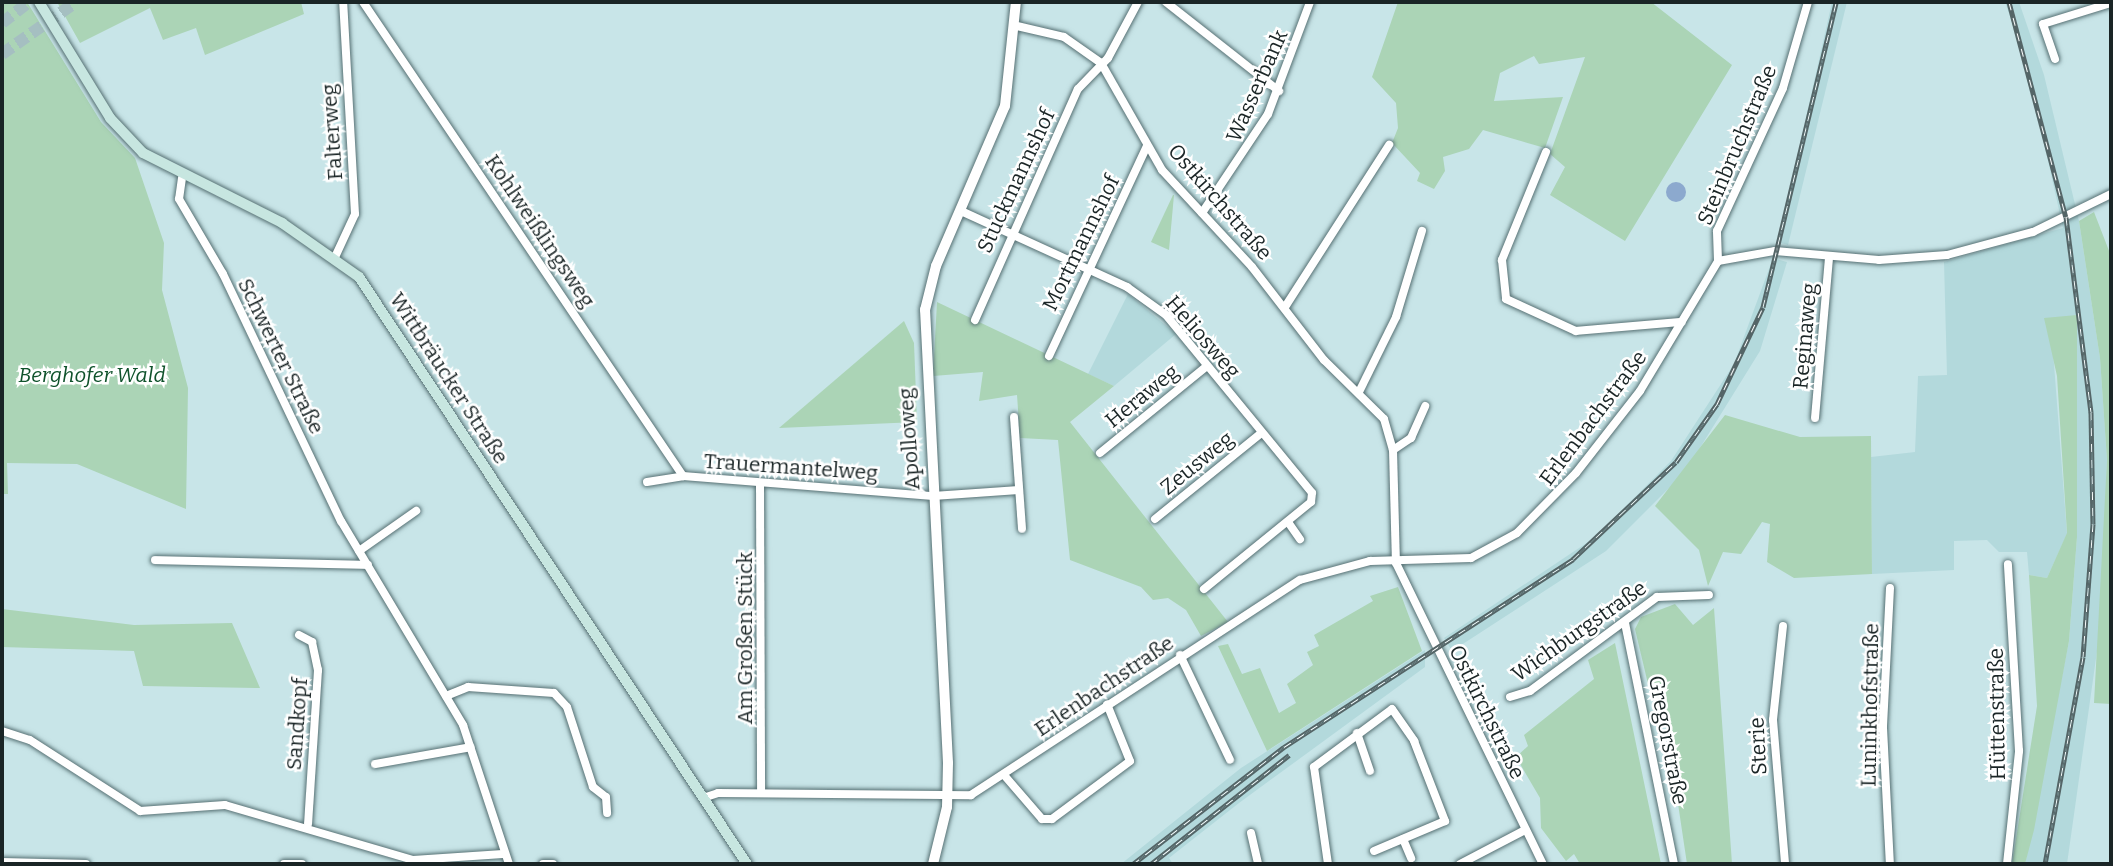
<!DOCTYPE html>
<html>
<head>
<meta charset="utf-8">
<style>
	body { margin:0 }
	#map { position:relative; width:2113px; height:866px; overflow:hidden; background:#c8e5e8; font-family:Bitter,serif }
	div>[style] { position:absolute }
	.built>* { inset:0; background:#b3d9dc }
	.green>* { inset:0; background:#abd4b6 }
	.water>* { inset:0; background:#8ca9ce }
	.round { border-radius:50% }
	.trunk-tunnel>* { height:12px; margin-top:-6px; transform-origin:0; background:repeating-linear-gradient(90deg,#a5bfc1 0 12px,transparent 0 18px) }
	.roads { filter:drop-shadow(0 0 2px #567073) drop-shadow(0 0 2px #567073) }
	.minor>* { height:8px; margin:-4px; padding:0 4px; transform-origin:4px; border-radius:4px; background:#fff }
	.tertiary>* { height:10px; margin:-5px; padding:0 5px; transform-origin:5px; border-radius:5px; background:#fff }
	.secondary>* { height:10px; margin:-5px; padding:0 5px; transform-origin:5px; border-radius:5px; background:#c7e6e0 }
	.rail>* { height:5px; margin-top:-2.5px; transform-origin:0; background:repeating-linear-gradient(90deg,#fff 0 8px,#546567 0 16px); box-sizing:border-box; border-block:2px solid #546567 }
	span { translate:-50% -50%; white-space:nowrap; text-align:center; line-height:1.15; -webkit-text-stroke:5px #fff; paint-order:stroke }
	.street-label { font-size:21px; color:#1a2526 }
	.park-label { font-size:21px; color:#0f522b; font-style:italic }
	.frame { position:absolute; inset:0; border:4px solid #1a2526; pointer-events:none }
</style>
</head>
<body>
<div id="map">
	<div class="built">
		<div style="clip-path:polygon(1832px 2px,1847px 2px,1788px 245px,1778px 242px)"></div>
		<div style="clip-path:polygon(2005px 2px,2019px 2px,2044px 75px,2079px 221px,2100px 358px,2107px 460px,2101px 623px,2067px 864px,2025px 864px,2069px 641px,2077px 537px,2077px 316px,2053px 351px,2067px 534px,2047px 578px,2029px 575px,2027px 552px,1999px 552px,1987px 540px,1954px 541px,1954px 570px,1872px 574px,1871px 457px,1915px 452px,1918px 376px,1947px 375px,1944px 262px,2063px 228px,2026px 62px)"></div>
		<div style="clip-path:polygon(1773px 258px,1787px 262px,1760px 351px,1685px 472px,1606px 551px,1452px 651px,1444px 638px,1594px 538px,1671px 461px,1734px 364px)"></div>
		<div style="clip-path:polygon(1128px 294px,1176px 334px,1114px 386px,1088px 374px)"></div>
		<div style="clip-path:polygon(1425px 650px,1425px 667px,1239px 803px,1169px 858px,1173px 864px,1121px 864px,1241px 768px)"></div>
	</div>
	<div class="green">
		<div style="clip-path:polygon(2px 2px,27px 2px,101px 122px,135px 158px,164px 243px,162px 290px,188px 388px,186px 509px,77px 464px,7px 463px,8px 494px,2px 494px)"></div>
		<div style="clip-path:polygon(57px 2px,301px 2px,304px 14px,205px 55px,196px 28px,163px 40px,150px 8px,80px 43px)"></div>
		<div style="clip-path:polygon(1398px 2px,1651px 2px,1732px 65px,1625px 241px,1550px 195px,1565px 167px,1550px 154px,1585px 57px,1539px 64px,1534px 56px,1500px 73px,1494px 101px,1563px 97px,1545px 148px,1483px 130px,1469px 149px,1443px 157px,1445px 171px,1434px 189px,1417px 181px,1420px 173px,1392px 143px,1398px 128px,1396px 103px,1372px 77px)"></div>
		<div style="clip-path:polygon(1173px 195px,1174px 195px,1169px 250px,1151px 242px)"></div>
		<div style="clip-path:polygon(2094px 212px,2111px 256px,2111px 704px,2094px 703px,2107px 460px,2100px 358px,2079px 221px)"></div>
		<div style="clip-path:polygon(937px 302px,1114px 386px,1070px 422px,1228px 622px,1201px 636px,1186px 610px,1168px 598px,1153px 600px,1141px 587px,1070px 560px,1058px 440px,1020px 438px,1017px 395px,979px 401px,983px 372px,933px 376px)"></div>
		<div style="clip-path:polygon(2077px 315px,2077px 537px,2069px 641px,2034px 830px,2025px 864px,2012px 864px,2037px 706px,2029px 575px,2047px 578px,2067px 533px,2057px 376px,2044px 318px)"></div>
		<div style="clip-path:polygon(904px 321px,914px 343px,917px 422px,779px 428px)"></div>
		<div style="clip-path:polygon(1725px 415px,1800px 437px,1871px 436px,1872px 574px,1794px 578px,1767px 562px,1770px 524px,1762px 522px,1741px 554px,1723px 552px,1708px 586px,1699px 550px,1655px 506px)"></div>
		<div style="clip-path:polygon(1398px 587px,1422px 651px,1267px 751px,1218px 646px,1228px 644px,1242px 674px,1260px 668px,1279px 713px,1296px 703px,1287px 684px,1313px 665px,1307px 652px,1319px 646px,1314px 635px,1373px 601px,1370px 596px)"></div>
		<div style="clip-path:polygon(1675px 604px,1693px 625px,1714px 608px,1732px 864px,1687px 864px,1660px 683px,1648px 684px,1635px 629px,1641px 617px)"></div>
		<div style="clip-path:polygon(2px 609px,134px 625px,232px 623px,260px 688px,143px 686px,134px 651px,2px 647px)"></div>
		<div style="clip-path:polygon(1615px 643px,1661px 864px,1580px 864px,1574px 854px,1566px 861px,1541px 828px,1540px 798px,1516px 757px,1528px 746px,1524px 735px,1594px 679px,1588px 660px)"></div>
	</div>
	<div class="water">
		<div class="round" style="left:1666px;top:182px;width:20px;height:20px"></div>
	</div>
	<div class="trunk-tunnel">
		<div style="left:2px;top:23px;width:34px;rotate:-38deg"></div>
		<div style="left:2px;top:54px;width:90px;rotate:-35.1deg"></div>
	</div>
	<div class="roads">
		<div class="minor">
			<div style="left:363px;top:2px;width:572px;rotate:55.98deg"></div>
			<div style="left:1166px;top:2px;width:144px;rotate:38.2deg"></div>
			<div style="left:1017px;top:26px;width:48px;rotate:13.2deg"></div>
			<div style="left:1064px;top:37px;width:45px;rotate:35.1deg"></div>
			<div style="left:1101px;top:63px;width:123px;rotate:60.3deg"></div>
			<div style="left:1162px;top:170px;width:132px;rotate:47.1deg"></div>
			<div style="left:1252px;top:267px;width:118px;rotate:52.3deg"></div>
			<div style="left:1324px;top:360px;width:84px;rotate:44.5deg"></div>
			<div style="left:1384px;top:419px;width:32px;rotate:74deg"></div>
			<div style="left:1393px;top:450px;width:113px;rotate:88.5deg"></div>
			<div style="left:1396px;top:563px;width:335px;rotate:64deg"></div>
			<div style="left:2055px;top:59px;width:37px;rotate:-109deg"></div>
			<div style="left:2043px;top:24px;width:71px;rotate:-17.2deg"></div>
			<div style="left:1546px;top:152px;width:117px;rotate:112.2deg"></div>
			<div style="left:1502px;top:260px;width:39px;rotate:84deg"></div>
			<div style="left:1506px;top:299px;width:77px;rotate:24.6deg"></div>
			<div style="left:1576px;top:331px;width:106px;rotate:-4.9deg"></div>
			<div style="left:182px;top:178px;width:21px;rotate:98deg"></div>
			<div style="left:179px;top:199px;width:87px;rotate:59.6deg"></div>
			<div style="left:223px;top:274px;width:274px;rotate:64.5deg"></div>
			<div style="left:341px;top:521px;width:238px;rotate:59.1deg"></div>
			<div style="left:463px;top:725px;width:146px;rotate:71.7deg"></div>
			<div style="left:961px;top:211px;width:183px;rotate:24.6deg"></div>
			<div style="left:1127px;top:287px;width:48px;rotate:35.7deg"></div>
			<div style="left:1166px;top:315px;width:230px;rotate:50.6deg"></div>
			<div style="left:1312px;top:493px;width:9px;rotate:96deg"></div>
			<div style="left:1311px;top:502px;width:138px;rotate:140.9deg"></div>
			<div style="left:1202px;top:213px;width:119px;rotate:-56.3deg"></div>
			<div style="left:1268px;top:114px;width:120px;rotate:-69.4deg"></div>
			<div style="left:336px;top:255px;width:45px;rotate:-65.1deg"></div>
			<div style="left:355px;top:214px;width:212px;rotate:-93.2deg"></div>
			<div style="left:1718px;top:261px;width:30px;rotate:-92deg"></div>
			<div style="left:1717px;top:231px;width:157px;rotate:-65.2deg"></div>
			<div style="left:1783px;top:88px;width:90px;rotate:-73.8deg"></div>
			<div style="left:1285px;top:307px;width:193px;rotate:-57.3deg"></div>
			<div style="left:975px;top:320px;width:253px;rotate:-66deg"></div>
			<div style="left:1078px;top:89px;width:43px;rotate:-45.9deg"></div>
			<div style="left:1108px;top:58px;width:64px;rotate:-61.8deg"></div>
			<div style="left:1049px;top:356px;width:232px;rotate:-65deg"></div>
			<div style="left:1359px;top:392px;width:84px;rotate:-63.7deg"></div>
			<div style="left:1396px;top:317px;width:90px;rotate:-73.2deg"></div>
			<div style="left:1014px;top:417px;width:112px;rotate:85.9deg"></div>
			<div style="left:1815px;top:418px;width:162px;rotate:-85deg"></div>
			<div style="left:1393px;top:450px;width:22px;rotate:-34deg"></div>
			<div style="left:1411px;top:438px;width:35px;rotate:-66deg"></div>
			<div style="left:1100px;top:453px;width:138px;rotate:-39.1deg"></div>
			<div style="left:647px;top:482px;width:36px;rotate:-9deg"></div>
			<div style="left:683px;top:476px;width:251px;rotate:4.6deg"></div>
			<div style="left:933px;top:496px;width:86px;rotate:-4deg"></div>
			<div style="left:760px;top:483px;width:310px;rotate:89.8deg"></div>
			<div style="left:1155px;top:519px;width:135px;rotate:-39deg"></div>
			<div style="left:1288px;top:522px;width:21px;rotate:55deg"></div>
			<div style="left:359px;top:551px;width:70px;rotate:-35.1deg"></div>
			<div style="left:155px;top:560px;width:213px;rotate:1.3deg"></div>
			<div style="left:1890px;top:588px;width:140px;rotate:92.9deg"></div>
			<div style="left:1883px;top:728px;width:136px;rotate:87.1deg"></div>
			<div style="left:1625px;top:623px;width:246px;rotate:78.5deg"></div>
			<div style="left:1783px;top:626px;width:95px;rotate:96.1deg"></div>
			<div style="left:1773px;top:720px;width:144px;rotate:85.2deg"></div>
			<div style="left:299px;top:635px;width:15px;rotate:28deg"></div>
			<div style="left:312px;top:642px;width:29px;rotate:78deg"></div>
			<div style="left:318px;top:670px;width:154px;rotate:93.7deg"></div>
			<div style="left:1180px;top:655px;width:116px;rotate:64.5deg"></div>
			<div style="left:446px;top:696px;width:24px;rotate:-22deg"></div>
			<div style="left:468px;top:687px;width:86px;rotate:4deg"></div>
			<div style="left:554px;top:693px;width:19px;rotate:47deg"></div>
			<div style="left:567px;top:707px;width:84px;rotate:72deg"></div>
			<div style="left:593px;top:787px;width:16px;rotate:38deg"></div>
			<div style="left:606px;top:797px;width:16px;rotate:86deg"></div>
			<div style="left:1510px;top:697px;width:21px;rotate:-17deg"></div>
			<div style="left:1530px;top:691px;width:158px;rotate:-36.5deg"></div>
			<div style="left:1657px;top:597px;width:52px;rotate:-2.2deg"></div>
			<div style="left:2px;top:731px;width:29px;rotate:18deg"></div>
			<div style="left:30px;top:740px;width:131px;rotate:32.8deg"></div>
			<div style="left:140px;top:811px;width:85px;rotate:-4deg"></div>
			<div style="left:225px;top:805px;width:196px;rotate:16.3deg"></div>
			<div style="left:413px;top:860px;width:90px;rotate:-3.8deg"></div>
			<div style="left:1357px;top:733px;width:40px;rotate:71.1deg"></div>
			<div style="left:375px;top:764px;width:97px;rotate:-10deg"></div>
			<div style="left:1004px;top:775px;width:58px;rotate:49.2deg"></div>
			<div style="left:1042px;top:819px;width:10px"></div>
			<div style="left:1052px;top:819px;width:97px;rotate:-36.6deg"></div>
			<div style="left:1130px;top:761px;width:61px;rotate:-112deg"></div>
			<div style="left:703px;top:798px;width:16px;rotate:-18deg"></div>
			<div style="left:718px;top:793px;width:253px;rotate:0.5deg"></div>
			<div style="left:971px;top:795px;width:393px;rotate:-33.2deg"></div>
			<div style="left:1300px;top:580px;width:73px;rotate:-15.2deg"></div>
			<div style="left:1370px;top:561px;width:101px;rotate:-1.7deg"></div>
			<div style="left:1471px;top:558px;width:52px;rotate:-28.5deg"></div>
			<div style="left:1517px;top:533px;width:84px;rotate:-45.5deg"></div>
			<div style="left:1576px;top:473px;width:104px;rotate:-52deg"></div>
			<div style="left:1640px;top:391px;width:152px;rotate:-59deg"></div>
			<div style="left:1718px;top:261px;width:58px;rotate:-10deg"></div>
			<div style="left:1775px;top:251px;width:104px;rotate:4.9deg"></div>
			<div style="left:1879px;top:260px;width:68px;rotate:-4.2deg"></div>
			<div style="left:1947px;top:255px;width:89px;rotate:-15deg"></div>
			<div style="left:2033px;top:232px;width:87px;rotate:-26deg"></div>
			<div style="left:1251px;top:833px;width:32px;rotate:77deg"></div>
			<div style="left:1403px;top:839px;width:21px;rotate:67deg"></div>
			<div style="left:2px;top:862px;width:84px;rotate:1.4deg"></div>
			<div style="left:284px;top:864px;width:18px"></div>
			<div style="left:543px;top:864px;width:10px"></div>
			<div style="left:1328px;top:864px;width:98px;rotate:-98.2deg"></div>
			<div style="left:1314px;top:767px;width:97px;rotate:-36.6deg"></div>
			<div style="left:1392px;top:709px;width:39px;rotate:55deg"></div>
			<div style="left:1414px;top:741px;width:86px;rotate:68.8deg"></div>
			<div style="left:1445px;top:821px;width:77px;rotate:157.1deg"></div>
			<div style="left:1460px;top:864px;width:71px;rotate:-27.6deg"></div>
			<div style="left:2007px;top:864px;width:114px;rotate:-83.9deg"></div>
			<div style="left:2019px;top:751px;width:187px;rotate:-93.4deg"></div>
		</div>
		<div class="tertiary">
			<div style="left:933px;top:864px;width:59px;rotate:-76.2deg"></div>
			<div style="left:947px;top:807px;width:44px;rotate:-88.7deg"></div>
			<div style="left:948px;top:763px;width:454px;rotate:-92.9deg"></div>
			<div style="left:925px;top:310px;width:45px;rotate:-76deg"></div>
			<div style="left:936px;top:266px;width:174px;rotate:-66.7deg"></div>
			<div style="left:1005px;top:106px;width:105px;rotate:-84deg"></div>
		</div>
		<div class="secondary">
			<div style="left:39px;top:2px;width:136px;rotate:58.5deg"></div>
			<div style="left:110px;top:118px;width:48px;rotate:46.7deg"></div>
			<div style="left:143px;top:153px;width:156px;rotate:26.7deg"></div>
			<div style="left:282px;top:223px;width:94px;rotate:35deg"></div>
			<div style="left:359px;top:277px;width:704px;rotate:56.54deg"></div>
		</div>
	</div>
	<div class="rail">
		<div style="left:2009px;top:2px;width:222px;rotate:75.2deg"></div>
		<div style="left:2066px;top:217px;width:197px;rotate:82.7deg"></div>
		<div style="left:2091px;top:412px;width:112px;rotate:89deg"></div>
		<div style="left:2093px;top:524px;width:133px;rotate:94.3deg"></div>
		<div style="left:2083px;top:657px;width:210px;rotate:100.4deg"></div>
		<div style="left:1133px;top:864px;width:191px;rotate:-37.8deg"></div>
		<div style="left:1284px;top:747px;width:345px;rotate:-33deg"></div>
		<div style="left:1573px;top:559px;width:141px;rotate:-43.3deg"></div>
		<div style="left:1676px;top:462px;width:71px;rotate:-54.7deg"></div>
		<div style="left:1717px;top:404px;width:107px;rotate:-64.6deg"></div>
		<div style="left:1763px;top:307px;width:314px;rotate:-76.5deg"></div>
		<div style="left:1151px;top:864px;width:176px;rotate:-38.3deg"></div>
	</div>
	<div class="street-label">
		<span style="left:1257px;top:86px;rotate:-66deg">Wasserbank</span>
		<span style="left:332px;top:132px;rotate:-94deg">Falterweg</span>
		<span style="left:1737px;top:145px;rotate:-67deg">Steinbruchstraße</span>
		<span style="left:1016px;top:181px;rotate:-65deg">Stuckmannshof</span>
		<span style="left:1220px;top:202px;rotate:49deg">Ostkirchstraße</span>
		<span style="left:540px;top:231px;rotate:56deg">Kohlweißlingsweg</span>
		<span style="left:1081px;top:243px;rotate:-64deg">Mortmannshof</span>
		<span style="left:1805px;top:336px;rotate:-85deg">Reginaweg</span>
		<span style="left:1203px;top:337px;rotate:49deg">Heliosweg</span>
		<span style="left:281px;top:356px;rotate:64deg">Schwerter Straße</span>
		<span style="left:449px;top:378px;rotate:57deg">Wittbräucker Straße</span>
		<span style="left:1142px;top:396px;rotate:-39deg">Heraweg</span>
		<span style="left:1593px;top:418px;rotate:-53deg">Erlenbachstraße</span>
		<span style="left:909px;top:439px;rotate:-94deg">Apolloweg</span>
		<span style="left:1197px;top:463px;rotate:-39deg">Zeusweg</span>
		<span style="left:791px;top:467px;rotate:4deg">Trauermantelweg</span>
		<span style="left:1579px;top:631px;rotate:-35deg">Wichburgstraße</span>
		<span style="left:745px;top:638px;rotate:-90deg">Am Großen Stück</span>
		<span style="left:1104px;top:686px;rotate:-34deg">Erlenbachstraße</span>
		<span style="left:1870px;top:705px;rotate:-89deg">Luninkhofstraße</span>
		<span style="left:1487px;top:712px;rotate:64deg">Ostkirchstraße</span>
		<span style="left:1997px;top:714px;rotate:-91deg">Hüttenstraße</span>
		<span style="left:297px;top:724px;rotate:-86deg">Sandkopf</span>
		<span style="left:1668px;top:740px;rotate:79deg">Gregorstraße</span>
		<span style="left:1758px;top:746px;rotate:-93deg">Sterie</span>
	</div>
	<div class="park-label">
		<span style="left:92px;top:375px">Berghofer Wald</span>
	</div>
	<div class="frame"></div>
</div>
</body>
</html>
